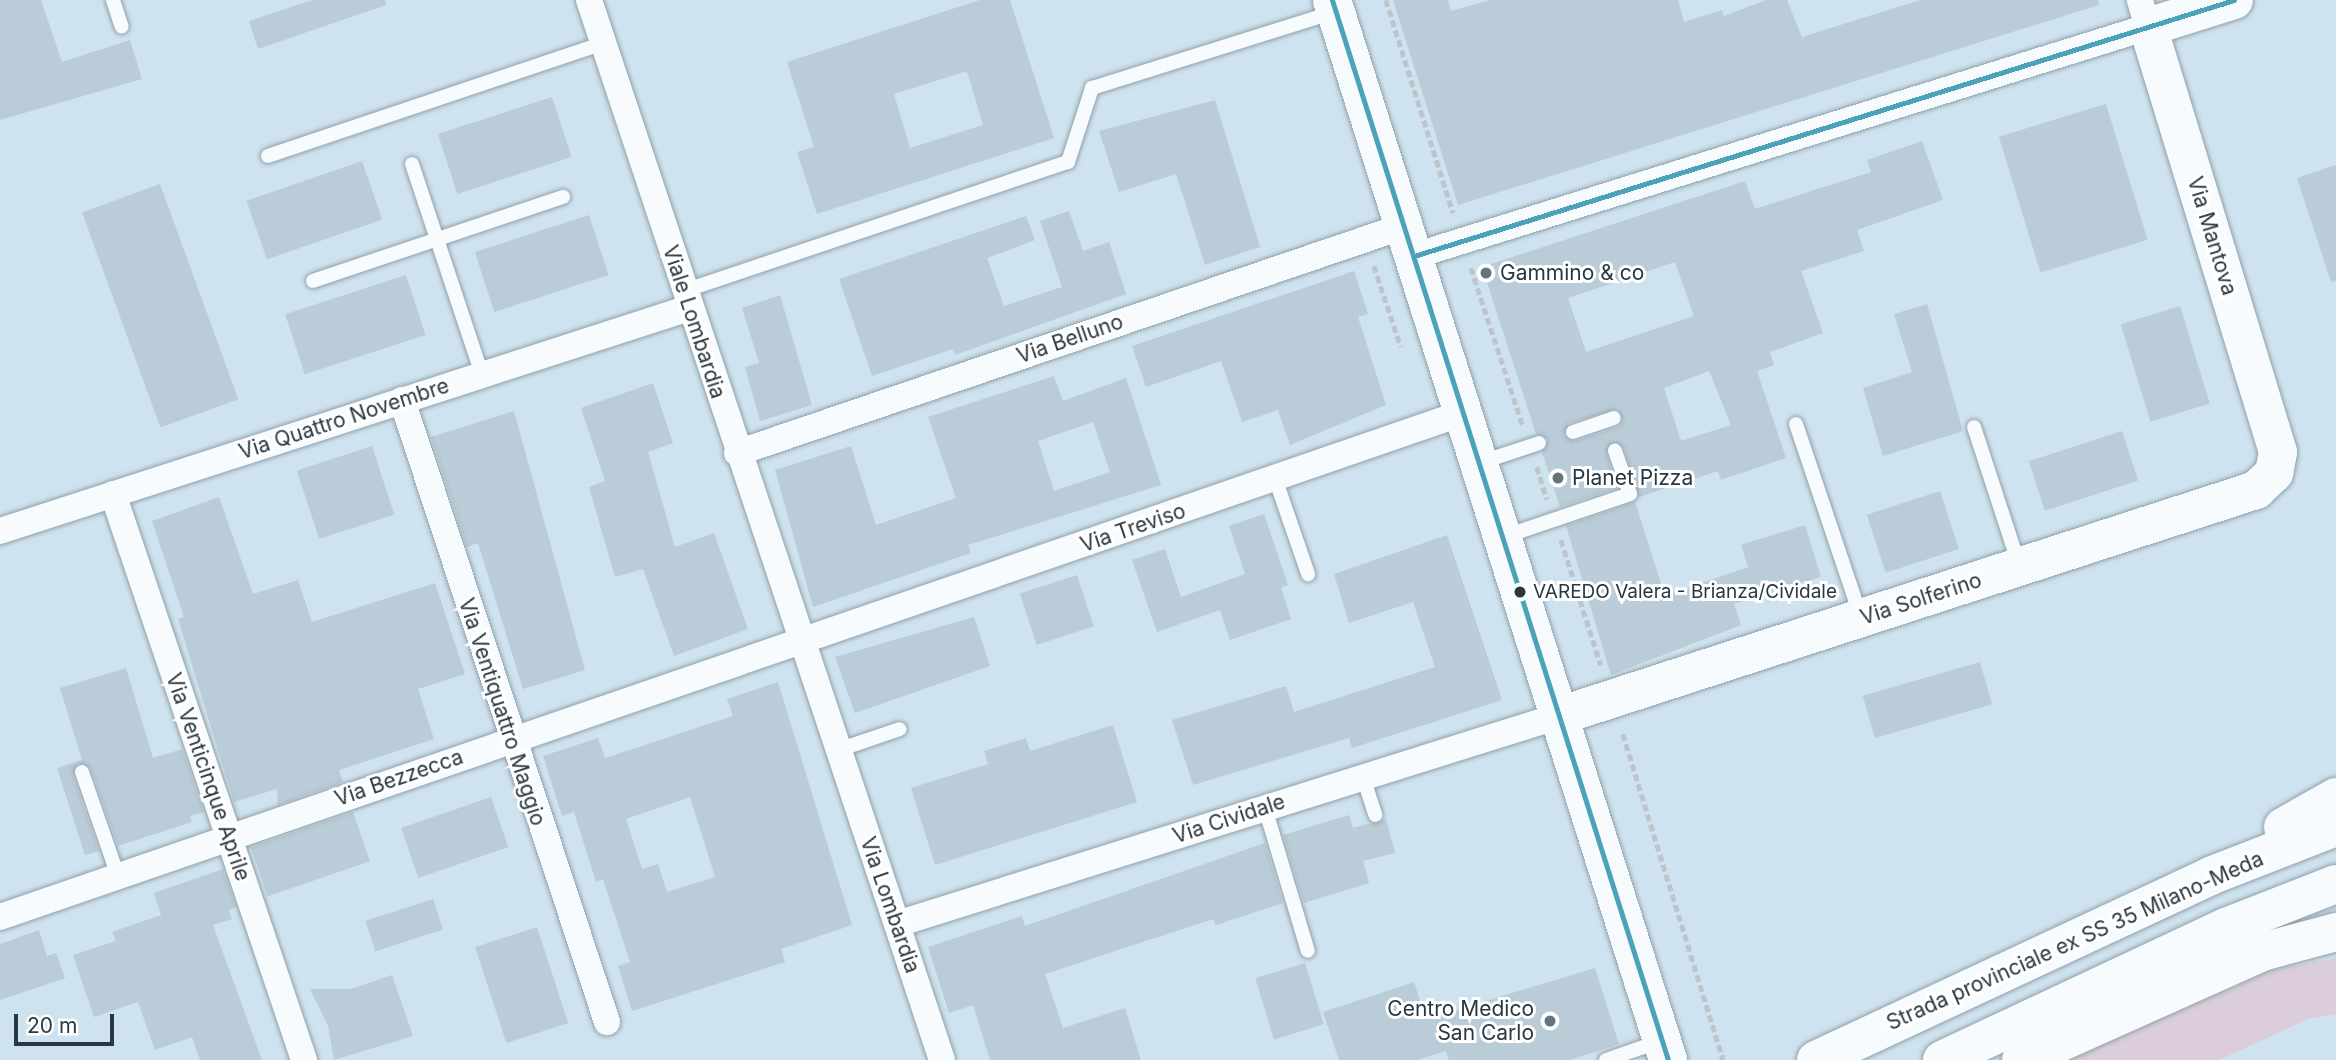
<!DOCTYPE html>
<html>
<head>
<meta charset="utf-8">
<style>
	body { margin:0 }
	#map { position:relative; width:2336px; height:1060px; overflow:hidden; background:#cee3ef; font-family:Inter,sans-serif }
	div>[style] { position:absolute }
	.green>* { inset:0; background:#dbcdd9 }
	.building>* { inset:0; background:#b9ccd7; transform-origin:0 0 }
	.path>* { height:4.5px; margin-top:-2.25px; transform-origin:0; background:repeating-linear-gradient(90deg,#bec5ca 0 7px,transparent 0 10.5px) }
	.roads { filter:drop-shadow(0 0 2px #90a0aa) drop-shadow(0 0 2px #90a0aa) }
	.lane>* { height:14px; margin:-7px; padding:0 7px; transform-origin:7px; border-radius:7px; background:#f8fbfd }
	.street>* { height:26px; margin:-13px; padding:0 13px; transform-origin:13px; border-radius:13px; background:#f8fbfd }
	.secondary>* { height:38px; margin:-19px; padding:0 19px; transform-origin:19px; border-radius:19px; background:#f8fbfd }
	.highway>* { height:38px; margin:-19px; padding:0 19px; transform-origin:19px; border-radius:19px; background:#f8fbfd }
	.bus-1>* { height:5px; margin:-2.5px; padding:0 2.5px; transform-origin:2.5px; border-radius:2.5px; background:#4ca2b8 }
	.dots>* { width:19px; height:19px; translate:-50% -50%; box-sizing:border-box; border:4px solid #fff; border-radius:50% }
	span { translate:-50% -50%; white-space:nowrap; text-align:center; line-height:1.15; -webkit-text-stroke:6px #fff; paint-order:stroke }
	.bus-label { font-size:19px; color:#293840 }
	.left { translate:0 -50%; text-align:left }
	.street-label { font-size:21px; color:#293840 }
	.poi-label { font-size:21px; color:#293840 }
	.right { translate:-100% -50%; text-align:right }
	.scale { position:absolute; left:14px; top:1014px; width:100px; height:32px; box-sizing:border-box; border:4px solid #293840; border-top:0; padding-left:9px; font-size:21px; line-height:24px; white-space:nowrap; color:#293840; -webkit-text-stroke:5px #fff; paint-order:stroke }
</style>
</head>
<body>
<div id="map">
	<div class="green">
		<div style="clip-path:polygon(2336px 958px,2336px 1014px,2308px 1019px,2219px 1060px,2069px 1060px,2272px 970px)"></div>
	</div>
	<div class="building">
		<div style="clip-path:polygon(0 0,41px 0,62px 62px,130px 40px,142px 79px,0 120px)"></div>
		<div style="clip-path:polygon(313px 0,385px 0,386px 5px,258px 49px,249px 21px)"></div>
		<div style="clip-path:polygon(evenodd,980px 0,1010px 0,1054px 138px,817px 214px,797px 152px,814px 147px,787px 62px,980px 0,967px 71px,983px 125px,910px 148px,894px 94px,967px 71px)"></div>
		<div style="clip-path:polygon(1393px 0,1448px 0,1451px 11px,1490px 0,1678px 0,1684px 22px,1722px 10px,1724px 16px,1766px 0,1787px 0,1802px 37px,1920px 0,2098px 0,2099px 5px,1458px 205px)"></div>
		<div style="left:552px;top:97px;width:63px;height:120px;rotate:72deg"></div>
		<div style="clip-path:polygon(1215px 100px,1260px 247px,1205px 265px,1176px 174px,1119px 192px,1099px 131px)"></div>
		<div style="left:2106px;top:104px;width:142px;height:112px;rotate:73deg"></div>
		<div style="clip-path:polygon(evenodd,1922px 141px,1943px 200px,1857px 230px,1864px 251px,1801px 271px,1823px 333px,1770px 352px,1774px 365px,1757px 371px,1786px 458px,1721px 480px,1718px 471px,1639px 497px,1624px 448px,1613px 442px,1606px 453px,1618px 488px,1560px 507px,1542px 452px,1548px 439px,1536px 434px,1482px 267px,1745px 181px,1755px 209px,1871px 172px,1867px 160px,1922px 141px,1675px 262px,1694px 316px,1586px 352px,1568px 298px,1675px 262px,1922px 141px,1709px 371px,1731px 425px,1681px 441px,1664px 388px,1709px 371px,1922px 141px,1617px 409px,1623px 419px,1618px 427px,1575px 441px,1564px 436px,1569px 423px,1617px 409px)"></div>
		<div style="left:362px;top:161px;width:62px;height:122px;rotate:71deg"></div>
		<div style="clip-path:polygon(2336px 165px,2336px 281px,2331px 282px,2297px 178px)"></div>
		<div style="left:160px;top:184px;width:229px;height:83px;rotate:70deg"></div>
		<div style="clip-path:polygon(1069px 211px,1083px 251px,1109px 242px,1126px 294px,955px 355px,953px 349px,872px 376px,839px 279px,1026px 216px,1035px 240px,987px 258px,1004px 306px,1062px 287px,1040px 221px)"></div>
		<div style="left:589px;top:215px;width:63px;height:120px;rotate:72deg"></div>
		<div style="clip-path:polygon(1354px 271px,1368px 314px,1358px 317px,1386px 405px,1290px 445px,1278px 410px,1242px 422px,1221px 361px,1146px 387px,1132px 346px)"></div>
		<div style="left:406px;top:275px;width:63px;height:127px;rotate:72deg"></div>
		<div style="clip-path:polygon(780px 295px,812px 405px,760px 421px,745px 367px,759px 363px,742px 308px)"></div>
		<div style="clip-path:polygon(1927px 304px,1963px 431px,1883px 456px,1863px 388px,1912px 372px,1894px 314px)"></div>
		<div style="left:2180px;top:306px;width:102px;height:62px;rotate:73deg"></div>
		<div style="clip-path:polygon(evenodd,1054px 376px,1063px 401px,1126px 378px,1161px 485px,968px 545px,971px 553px,813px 607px,775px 470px,851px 446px,876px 525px,956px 498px,928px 417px,1054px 376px,1093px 422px,1110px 472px,1054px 491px,1038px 441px,1093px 422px)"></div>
		<div style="clip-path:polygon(653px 383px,673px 443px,648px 452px,675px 547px,714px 533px,748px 629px,674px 656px,643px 569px,615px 577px,589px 487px,605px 481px,581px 408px)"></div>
		<div style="clip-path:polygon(514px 411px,585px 670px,523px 689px,478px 543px,467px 547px,431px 437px)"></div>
		<div style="left:2122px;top:431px;width:52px;height:98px;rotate:72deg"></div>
		<div style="left:372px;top:446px;width:72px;height:79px;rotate:72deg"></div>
		<div style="left:1940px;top:491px;width:61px;height:77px;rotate:72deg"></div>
		<div style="clip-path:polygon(219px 497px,253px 594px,298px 580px,312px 622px,435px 583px,465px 674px,418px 689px,434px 739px,339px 770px,343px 782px,278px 805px,277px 789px,234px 802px,178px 619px,184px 617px,152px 521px)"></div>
		<div style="clip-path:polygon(1635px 502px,1665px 596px,1748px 567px,1741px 545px,1805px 525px,1821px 577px,1734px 604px,1741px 625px,1611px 675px,1566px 526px)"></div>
		<div style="clip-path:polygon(1264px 514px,1288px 585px,1281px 588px,1291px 619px,1230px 640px,1220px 610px,1157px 632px,1132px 560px,1165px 549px,1181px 597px,1245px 574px,1229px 526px)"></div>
		<div style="clip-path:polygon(1447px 535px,1502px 700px,1352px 748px,1349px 738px,1193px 785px,1172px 720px,1286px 686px,1294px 712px,1435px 667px,1413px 602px,1349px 623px,1334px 574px)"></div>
		<div style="left:1077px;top:575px;width:54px;height:60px;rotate:72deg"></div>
		<div style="clip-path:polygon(974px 617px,990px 666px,855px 713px,835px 657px)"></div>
		<div style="left:1980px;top:662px;width:44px;height:122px;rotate:74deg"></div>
		<div style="clip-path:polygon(126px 668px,153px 758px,182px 749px,204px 812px,190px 816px,192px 822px,118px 846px,91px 769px,78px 763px,73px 775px,99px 851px,85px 855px,57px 768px,82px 760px,60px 688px)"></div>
		<div style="clip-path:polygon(evenodd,778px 682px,852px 925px,781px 949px,785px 962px,632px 1011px,618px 966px,630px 962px,603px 879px,596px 882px,574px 812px,562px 816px,543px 756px,598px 738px,605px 758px,733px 716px,727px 699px,778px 682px,690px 797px,715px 877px,667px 892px,658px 864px,642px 869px,626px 819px,690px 797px)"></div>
		<div style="clip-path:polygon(1113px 725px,1137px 802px,935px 865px,911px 788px,988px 764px,984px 751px,1026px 738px,1030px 751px)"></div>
		<div style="left:491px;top:797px;width:53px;height:95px;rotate:71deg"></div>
		<div style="left:353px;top:812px;width:52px;height:108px;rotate:71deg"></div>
		<div style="clip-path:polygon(1349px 815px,1353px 828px,1386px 819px,1395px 853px,1363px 861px,1369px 883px,1304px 903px,1283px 835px)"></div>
		<div style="clip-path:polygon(1265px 843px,1283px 903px,1216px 925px,1213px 919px,1045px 974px,1063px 1028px,1125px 1008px,1141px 1060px,990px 1060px,973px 1005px,949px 1013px,928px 947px,1022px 916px,1025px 926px)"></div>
		<div style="clip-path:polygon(223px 869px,236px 907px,229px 910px,232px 919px,213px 925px,262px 1060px,200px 1060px,192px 1037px,155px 1050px,138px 1002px,94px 1017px,73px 955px,116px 941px,112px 932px,161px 915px,154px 893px)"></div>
		<div style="left:433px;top:899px;width:32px;height:71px;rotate:72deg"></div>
		<div style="left:537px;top:927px;width:101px;height:65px;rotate:72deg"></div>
		<div style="clip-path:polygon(39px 930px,47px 956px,56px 953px,65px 978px,0 1000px,0 944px)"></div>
		<div style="left:1305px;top:963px;width:64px;height:52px;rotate:73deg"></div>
		<div style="clip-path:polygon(1595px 968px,1619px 1044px,1570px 1060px,1449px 1060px,1446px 1051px,1417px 1060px,1339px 1060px,1323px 1012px,1414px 982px,1426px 1019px)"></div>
		<div style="clip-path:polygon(392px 975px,413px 1036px,334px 1060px,328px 1026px,310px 989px,351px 989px)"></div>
	</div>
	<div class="path">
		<div style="left:1386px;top:0;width:223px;rotate:72.5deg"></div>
		<div style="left:1374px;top:266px;width:85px;rotate:71.6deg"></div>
		<div style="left:1471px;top:268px;width:166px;rotate:71.8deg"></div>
		<div style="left:1537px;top:467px;width:34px;rotate:73deg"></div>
		<div style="left:1561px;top:540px;width:131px;rotate:72.3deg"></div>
		<div style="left:1623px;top:734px;width:341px;rotate:72.9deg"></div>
	</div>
	<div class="roads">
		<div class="lane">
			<div style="left:113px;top:0;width:28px;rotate:72deg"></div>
			<div style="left:268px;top:156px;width:354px;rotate:-18.6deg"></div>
			<div style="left:412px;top:164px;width:221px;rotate:71.6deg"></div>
			<div style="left:313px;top:281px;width:264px;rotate:-18.6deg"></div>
			<div style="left:684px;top:291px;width:405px;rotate:-18.6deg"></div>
			<div style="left:1068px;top:162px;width:78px;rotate:-72deg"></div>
			<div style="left:1092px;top:88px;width:255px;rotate:-17.4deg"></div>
			<div style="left:1796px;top:424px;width:204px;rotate:71.4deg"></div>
			<div style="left:1974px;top:427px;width:145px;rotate:71.9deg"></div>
			<div style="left:1573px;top:432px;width:43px;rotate:-18.9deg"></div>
			<div style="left:1482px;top:462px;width:60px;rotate:-18.4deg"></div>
			<div style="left:1275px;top:478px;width:102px;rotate:71deg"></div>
			<div style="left:1506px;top:536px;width:131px;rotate:-18.7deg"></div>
			<div style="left:1630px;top:494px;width:46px;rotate:-109.2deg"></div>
			<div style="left:838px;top:750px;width:65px;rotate:-18.7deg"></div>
			<div style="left:82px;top:772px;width:110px;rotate:70.9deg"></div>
			<div style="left:1363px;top:777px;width:40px;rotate:72deg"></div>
			<div style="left:1265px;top:808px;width:149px;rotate:73.3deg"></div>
			<div style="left:1606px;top:1060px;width:58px;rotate:-19.1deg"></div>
		</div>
		<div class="street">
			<div style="left:589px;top:0;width:1117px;rotate:71.58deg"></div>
			<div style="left:1414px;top:256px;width:769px;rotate:-17.33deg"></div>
			<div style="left:2148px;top:27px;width:28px;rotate:-107deg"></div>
			<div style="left:402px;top:400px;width:655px;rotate:71.76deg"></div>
			<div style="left:737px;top:453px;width:705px;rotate:-18.79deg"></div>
			<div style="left:113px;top:494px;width:597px;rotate:71.35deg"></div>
			<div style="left:0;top:531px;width:724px;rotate:-17.93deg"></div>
			<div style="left:0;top:917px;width:1551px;rotate:-19.01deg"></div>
			<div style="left:897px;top:924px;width:697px;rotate:-17.45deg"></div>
		</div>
		<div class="secondary">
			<div style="left:1332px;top:0;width:1112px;rotate:72.41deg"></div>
			<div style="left:1562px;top:715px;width:730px;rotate:-17.96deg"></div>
			<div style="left:2256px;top:490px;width:25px;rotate:-43deg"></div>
			<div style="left:2274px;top:473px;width:21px;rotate:-79deg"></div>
			<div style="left:2278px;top:452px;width:444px;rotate:-107deg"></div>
			<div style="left:2148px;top:27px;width:90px;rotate:-17.4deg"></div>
		</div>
		<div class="highway">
			<div style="left:2283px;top:827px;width:61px;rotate:-29.5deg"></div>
			<div style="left:1816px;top:1060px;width:435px;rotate:-25deg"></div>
			<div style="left:2210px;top:876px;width:135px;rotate:-21.3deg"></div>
			<div style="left:1942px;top:1060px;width:314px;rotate:-25.1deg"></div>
			<div style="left:2226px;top:927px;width:118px;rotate:-21.4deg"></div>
			<div style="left:2021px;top:1060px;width:264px;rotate:-24.1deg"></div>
			<div style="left:2262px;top:952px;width:77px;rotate:-15.1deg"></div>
		</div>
	</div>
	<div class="bus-1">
		<div style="left:1332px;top:0;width:1112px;rotate:72.41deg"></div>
		<div style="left:1414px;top:256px;width:859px;rotate:-17.34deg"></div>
	</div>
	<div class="dots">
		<div style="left:1486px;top:273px;background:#63747d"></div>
		<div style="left:1558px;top:478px;background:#63747d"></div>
		<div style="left:1520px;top:592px;background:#293840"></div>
		<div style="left:1550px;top:1021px;background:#63747d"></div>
	</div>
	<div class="bus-label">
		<span class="left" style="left:1533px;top:592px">VAREDO Valera - Brianza/Cividale</span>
	</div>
	<div class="street-label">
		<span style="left:2212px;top:236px;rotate:73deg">Via Mantova</span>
		<span style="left:694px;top:322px;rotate:72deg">Viale Lombardia</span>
		<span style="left:1070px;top:339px;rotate:-19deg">Via Belluno</span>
		<span style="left:344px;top:419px;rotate:-18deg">Via Quattro Novembre</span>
		<span style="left:1133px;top:528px;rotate:-19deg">Via Treviso</span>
		<span style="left:1921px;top:599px;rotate:-18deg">Via Solferino</span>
		<span style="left:502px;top:712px;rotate:72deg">Via Ventiquattro Maggio</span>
		<span style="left:208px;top:777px;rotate:71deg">Via Venticinque Aprile</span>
		<span style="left:399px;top:778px;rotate:-19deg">Via Bezzecca</span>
		<span style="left:1229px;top:819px;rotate:-18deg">Via Cividale</span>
		<span style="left:890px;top:905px;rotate:71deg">Via Lombardia</span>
		<span style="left:2075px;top:941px;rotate:-24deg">Strada provinciale ex SS 35 Milano-Meda</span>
	</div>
	<div class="poi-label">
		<span class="left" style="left:1500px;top:273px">Gammino &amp; co</span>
		<span class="left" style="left:1572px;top:478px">Planet Pizza</span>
		<span class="right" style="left:1534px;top:1021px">Centro Medico<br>San Carlo</span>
	</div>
	<div class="scale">20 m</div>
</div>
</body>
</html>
